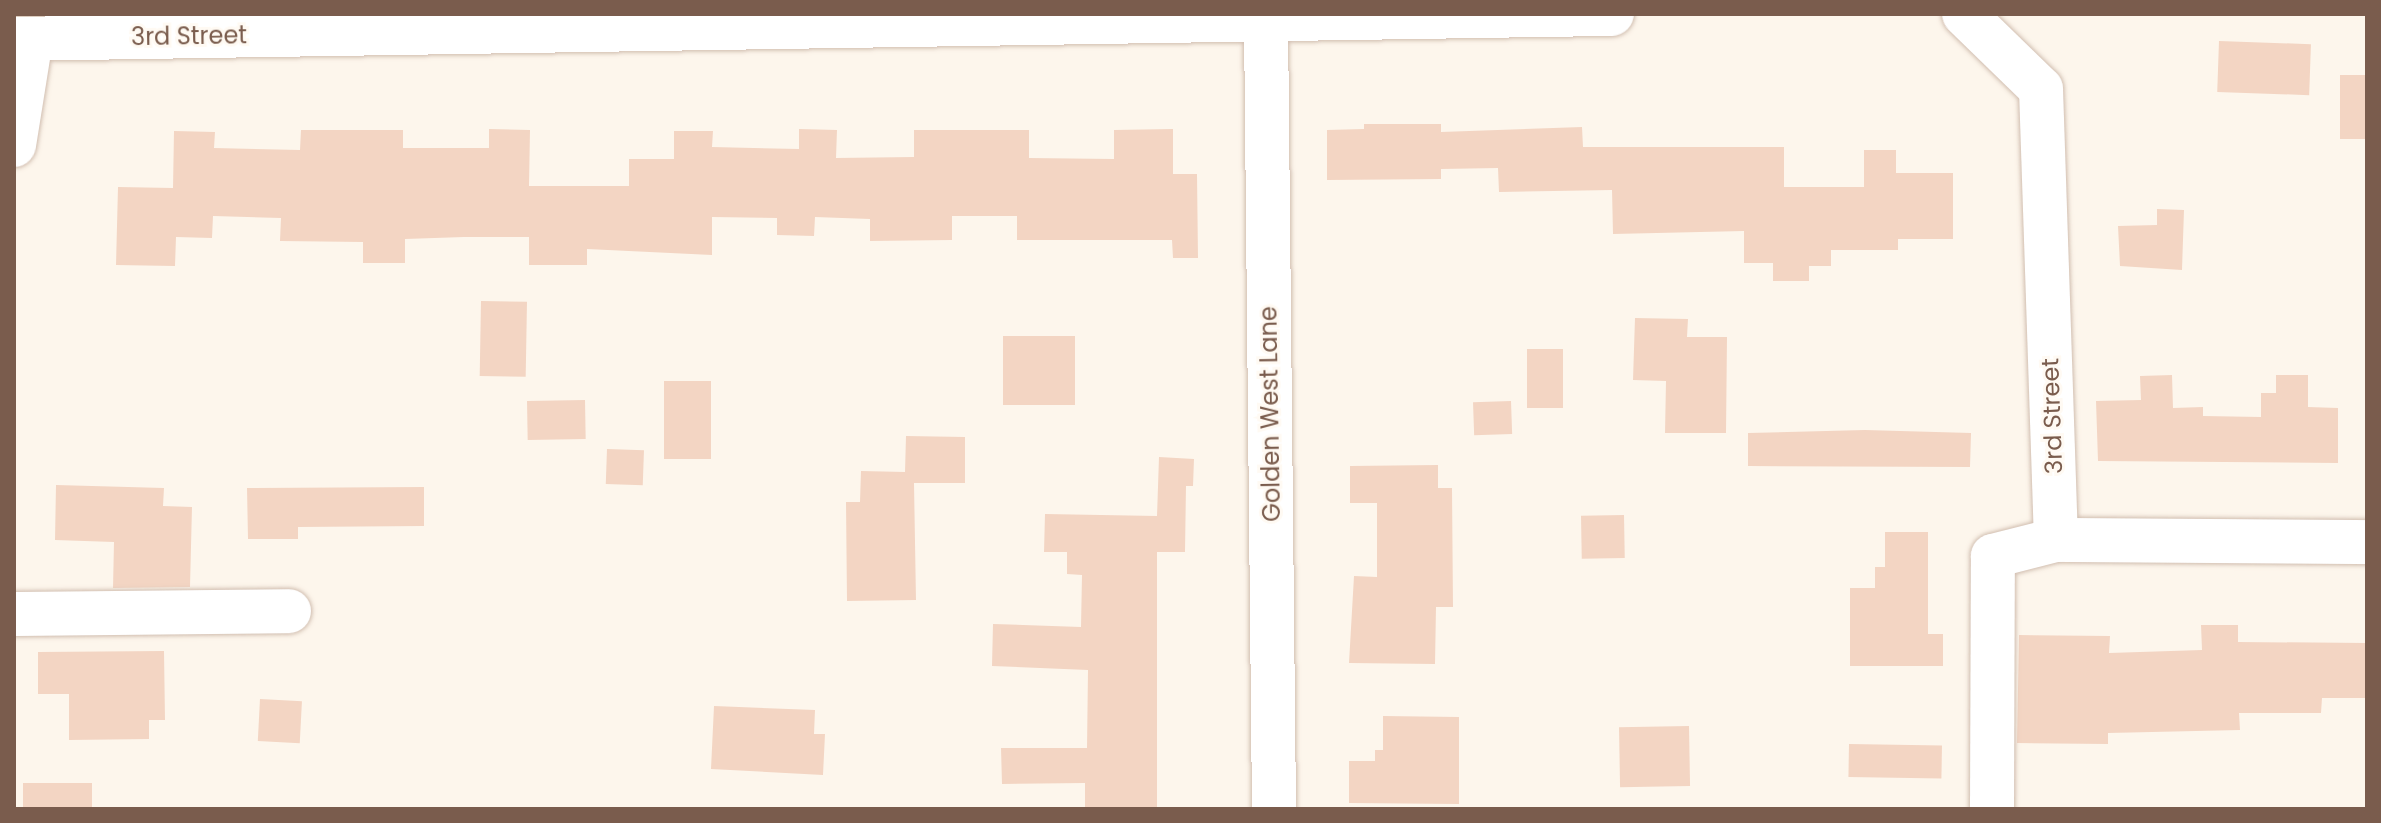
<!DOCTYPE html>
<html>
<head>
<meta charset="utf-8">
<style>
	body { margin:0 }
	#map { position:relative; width:2381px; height:823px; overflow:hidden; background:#fdf6ec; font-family:Poppins,sans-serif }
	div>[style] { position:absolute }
	.building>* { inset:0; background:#f3d5c3; transform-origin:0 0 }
	.roads { filter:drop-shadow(0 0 2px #d1beb0) drop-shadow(0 0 2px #d1beb0) }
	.minor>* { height:44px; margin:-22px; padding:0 22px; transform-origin:22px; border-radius:22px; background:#fff }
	span { translate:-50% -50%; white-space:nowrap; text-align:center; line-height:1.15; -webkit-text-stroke:6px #fffaf3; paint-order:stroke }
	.street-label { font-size:24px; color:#7a5c4d }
	.frame { position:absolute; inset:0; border:16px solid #7a5c4d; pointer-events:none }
</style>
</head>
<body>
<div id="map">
	<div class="building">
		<div style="left:2219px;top:41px;width:92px;height:51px;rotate:2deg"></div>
		<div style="left:2340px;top:75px;width:27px;height:64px"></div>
		<div style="clip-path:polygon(1364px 124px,1441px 124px,1441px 132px,1582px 127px,1583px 147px,1784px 147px,1784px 187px,1864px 187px,1864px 150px,1896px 150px,1896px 173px,1953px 173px,1953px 239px,1898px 239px,1898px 250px,1831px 250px,1831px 266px,1809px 266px,1809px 281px,1773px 281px,1773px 263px,1744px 263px,1744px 231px,1613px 234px,1612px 190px,1499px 192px,1498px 168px,1441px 169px,1441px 179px,1327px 180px,1327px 130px,1364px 129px)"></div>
		<div style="clip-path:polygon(489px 129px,530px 130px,529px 186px,629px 186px,629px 159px,674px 159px,674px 131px,713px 131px,712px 147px,799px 149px,799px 129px,837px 130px,836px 158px,914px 157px,914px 130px,1029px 130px,1029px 158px,1114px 159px,1114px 130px,1173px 129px,1173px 174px,1197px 174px,1198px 258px,1173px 258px,1172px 240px,1017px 240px,1017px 216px,952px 216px,952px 240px,870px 241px,870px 219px,815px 217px,814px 236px,777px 235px,777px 218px,712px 217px,712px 255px,587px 249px,587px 265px,529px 265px,529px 237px,464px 237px,405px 239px,405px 263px,363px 263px,363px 242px,280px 241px,281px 218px,213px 216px,212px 238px,176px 237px,175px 266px,116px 265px,118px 187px,173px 188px,174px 131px,215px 132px,214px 148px,300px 150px,301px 130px,403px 130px,403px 148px,489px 148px)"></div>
		<div style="clip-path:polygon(2157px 209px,2184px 210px,2182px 270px,2120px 266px,2118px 226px,2157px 225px)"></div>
		<div style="left:481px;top:301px;width:46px;height:75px;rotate:1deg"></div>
		<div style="clip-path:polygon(1635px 318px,1688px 319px,1687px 337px,1727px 337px,1726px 433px,1665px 433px,1666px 381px,1633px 380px)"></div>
		<div style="left:1003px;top:336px;width:72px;height:69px"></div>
		<div style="left:1527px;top:349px;width:36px;height:59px"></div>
		<div style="clip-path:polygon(2172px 375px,2173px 408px,2203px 407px,2203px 416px,2261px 417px,2261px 393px,2276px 393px,2276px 375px,2308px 375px,2308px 407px,2338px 408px,2338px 463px,2098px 461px,2096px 401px,2141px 400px,2140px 376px)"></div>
		<div style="left:664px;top:381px;width:47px;height:78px"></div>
		<div style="left:585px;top:400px;width:39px;height:58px;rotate:89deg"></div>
		<div style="left:1511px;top:401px;width:33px;height:38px;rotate:88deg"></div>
		<div style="clip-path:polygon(1865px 430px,1971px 433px,1970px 467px,1748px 466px,1748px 433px)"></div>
		<div style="clip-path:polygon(906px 436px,965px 437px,965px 483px,914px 483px,916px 600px,847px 601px,846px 502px,860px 502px,861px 471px,905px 472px)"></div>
		<div style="left:607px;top:449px;width:37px;height:35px;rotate:2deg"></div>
		<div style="clip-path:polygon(1159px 457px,1194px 459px,1193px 486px,1186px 486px,1185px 552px,1157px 552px,1157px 809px,1085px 809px,1085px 783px,1002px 784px,1001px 748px,1087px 748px,1088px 670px,992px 666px,993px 624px,1081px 627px,1082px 575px,1067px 574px,1067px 552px,1044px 552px,1045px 514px,1157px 516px)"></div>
		<div style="clip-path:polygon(1438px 465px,1438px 488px,1452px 488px,1453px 607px,1436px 607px,1435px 664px,1349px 663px,1354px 576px,1377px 577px,1377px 503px,1350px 503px,1350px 466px)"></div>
		<div style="clip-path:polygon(56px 485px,164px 488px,163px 506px,192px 507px,190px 587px,113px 588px,114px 542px,55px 540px)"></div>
		<div style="clip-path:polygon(424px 487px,424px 526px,298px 527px,298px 539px,248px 539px,247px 488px)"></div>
		<div style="left:1624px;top:515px;width:43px;height:43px;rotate:89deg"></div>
		<div style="clip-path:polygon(1885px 532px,1928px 532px,1928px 634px,1943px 634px,1943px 666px,1850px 666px,1850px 588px,1875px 588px,1875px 567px,1885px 567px)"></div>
		<div style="clip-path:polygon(2201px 625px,2238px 625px,2238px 642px,2367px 643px,2367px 698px,2322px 698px,2321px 713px,2239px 713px,2240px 730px,2108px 733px,2108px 744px,2017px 743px,2019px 635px,2110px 636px,2109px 653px,2202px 650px)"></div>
		<div style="clip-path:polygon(164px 651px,165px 720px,149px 720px,149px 739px,69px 740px,69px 694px,38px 694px,38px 652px)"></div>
		<div style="left:260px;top:699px;width:42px;height:42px;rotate:3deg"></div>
		<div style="clip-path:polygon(714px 706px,815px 710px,814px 734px,825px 734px,823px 775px,711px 769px)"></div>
		<div style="clip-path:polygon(1383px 716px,1459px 717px,1459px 804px,1349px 803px,1349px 761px,1375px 761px,1375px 750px,1383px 750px)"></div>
		<div style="left:1689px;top:726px;width:60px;height:70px;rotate:89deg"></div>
		<div style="left:1849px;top:744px;width:93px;height:33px;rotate:1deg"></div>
		<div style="left:23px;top:783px;width:69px;height:26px"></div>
	</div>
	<div class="roads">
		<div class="minor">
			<div style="left:1964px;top:14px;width:107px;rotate:44.2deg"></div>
			<div style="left:2041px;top:89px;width:451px;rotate:88.1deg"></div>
			<div style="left:2056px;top:540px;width:311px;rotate:0.4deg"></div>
			<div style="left:1266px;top:20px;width:789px;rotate:89.42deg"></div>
			<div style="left:14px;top:39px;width:1598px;rotate:-0.9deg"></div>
			<div style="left:14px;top:145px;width:107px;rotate:-80.9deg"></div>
			<div style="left:14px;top:614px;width:275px;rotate:-0.6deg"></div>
			<div style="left:1992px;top:809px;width:253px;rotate:-89.8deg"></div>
			<div style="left:1993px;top:556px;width:65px;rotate:-14.3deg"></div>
		</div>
	</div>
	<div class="street-label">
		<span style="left:189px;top:36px;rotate:-1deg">3rd Street</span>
		<span style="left:1270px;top:414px;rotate:-91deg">Golden West Lane</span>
		<span style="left:2052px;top:416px;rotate:-92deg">3rd Street</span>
	</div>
	<div class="frame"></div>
</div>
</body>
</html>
